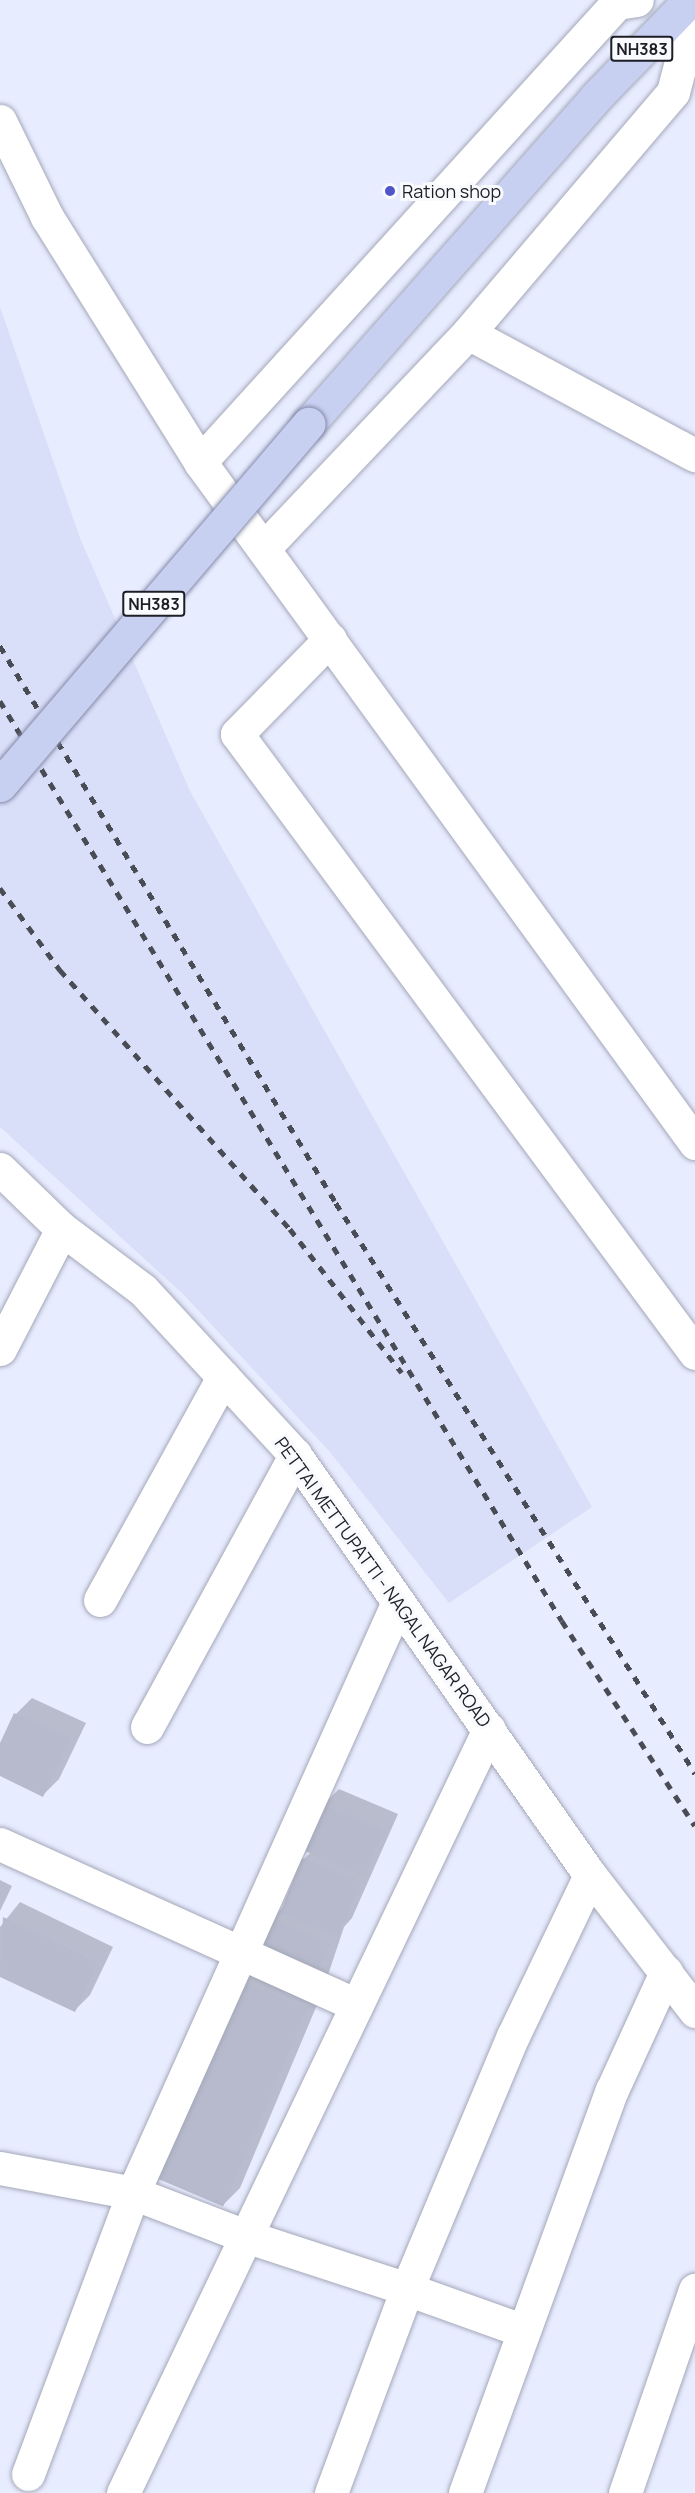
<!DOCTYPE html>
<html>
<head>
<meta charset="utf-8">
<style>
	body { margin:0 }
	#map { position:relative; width:695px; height:2493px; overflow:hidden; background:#e8ecff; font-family:Manrope,sans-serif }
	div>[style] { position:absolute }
	.built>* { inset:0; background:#dadff9 }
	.shadow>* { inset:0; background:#0003 }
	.building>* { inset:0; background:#b6bacc; transform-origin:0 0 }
	.roads { filter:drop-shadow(0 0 2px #a4a8b9) drop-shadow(0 0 2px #a4a8b9) }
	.minor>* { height:33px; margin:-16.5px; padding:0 16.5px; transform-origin:16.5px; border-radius:16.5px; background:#fff }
	.secondary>* { height:33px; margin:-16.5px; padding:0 16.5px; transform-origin:16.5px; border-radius:16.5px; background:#fff }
	.trunk>* { height:33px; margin:-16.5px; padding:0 16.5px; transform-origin:16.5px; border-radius:16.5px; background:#c8d0f2 }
	.rail>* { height:4.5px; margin-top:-2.25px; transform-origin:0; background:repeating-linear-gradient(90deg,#4a4c55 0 8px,transparent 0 16px) }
	.bridges { filter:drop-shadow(0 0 2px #848aa8) drop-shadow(0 0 2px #848aa8) }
	.trunk-bridge>* { height:33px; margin:-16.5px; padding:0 16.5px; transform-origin:16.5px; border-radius:16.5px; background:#c8d0f2 }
	.dots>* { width:16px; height:16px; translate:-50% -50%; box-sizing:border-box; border:3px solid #f9fafe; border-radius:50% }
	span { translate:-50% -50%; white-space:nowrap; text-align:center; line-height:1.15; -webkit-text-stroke:6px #f9fafe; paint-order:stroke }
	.shield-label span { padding:2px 4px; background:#f9fafe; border:2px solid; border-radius:4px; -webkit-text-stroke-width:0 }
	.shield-label { font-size:16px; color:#1d1e25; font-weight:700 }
	.poi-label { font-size:18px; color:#1d1e25 }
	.left { translate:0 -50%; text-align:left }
	.street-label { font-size:18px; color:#1d1e25 }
</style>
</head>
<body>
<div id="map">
	<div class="built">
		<div style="clip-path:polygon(0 307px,80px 538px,190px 791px,592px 1507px,449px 1603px,330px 1452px,184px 1295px,0 1127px)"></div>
	</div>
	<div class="shadow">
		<div style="clip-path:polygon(32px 1698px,86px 1723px,59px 1779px,43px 1795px,0 1774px,0 1746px,16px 1714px)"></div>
		<div style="clip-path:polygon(339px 1789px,398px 1814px,352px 1918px,344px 1927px,322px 1993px,240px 2188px,224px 2204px,159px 2177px,271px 1919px,283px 1907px,304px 1859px,311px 1852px,323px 1805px)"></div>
		<div style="clip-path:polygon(0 1880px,12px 1886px,0 1911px)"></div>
		<div style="clip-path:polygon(20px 1902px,113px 1947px,90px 1995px,74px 2011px,0 1975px,0 1927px)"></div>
	</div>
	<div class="building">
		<div style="clip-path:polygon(14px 1713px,71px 1739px,43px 1797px,0 1776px,0 1743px)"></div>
		<div style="left:322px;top:1805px;width:66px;height:49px;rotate:22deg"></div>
		<div style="left:302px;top:1858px;width:63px;height:59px;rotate:22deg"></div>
		<div style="clip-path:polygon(3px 1917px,98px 1963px,75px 2012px,0 1977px)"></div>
		<div style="left:270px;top:1918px;width:65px;height:61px;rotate:23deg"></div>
		<div style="left:240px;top:1980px;width:73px;height:215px;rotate:23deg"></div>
	</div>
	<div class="roads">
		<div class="minor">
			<div style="left:0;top:121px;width:107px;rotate:63.9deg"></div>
			<div style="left:47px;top:217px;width:289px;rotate:58deg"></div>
			<div style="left:200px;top:462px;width:620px;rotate:-47.74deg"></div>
			<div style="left:617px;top:3px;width:20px;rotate:-9deg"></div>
			<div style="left:468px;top:333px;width:258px;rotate:28.3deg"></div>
			<div style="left:200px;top:462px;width:842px;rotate:53.99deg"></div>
			<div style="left:264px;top:548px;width:296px;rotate:-46.5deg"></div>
			<div style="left:468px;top:333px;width:316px;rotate:-49.6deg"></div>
			<div style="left:673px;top:92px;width:87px;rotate:-75.3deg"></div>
			<div style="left:330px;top:639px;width:133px;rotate:134.4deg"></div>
			<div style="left:237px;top:734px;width:770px;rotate:53.5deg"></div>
			<div style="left:0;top:1349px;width:135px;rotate:-62.7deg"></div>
			<div style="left:100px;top:1600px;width:255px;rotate:-61.1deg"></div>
			<div style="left:147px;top:1727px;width:310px;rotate:-61.4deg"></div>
			<div style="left:0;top:1844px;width:391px;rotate:24.3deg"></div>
			<div style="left:0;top:2168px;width:135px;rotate:10.6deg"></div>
			<div style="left:133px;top:2193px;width:120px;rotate:21deg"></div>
			<div style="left:245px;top:2236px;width:170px;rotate:18.1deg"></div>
			<div style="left:407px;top:2289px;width:274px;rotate:-67.3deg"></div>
			<div style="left:513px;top:2036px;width:178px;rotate:-64.4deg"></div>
			<div style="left:28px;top:2474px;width:300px;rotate:-69.5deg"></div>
			<div style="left:133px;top:2193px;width:648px;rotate:-65.85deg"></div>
			<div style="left:123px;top:2493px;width:847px;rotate:-64.4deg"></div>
			<div style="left:331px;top:2493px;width:218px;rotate:-69.6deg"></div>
			<div style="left:407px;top:2289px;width:124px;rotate:19.7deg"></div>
			<div style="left:465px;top:2493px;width:429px;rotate:-70deg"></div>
			<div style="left:612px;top:2090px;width:130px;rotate:-65.4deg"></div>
			<div style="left:625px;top:2493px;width:215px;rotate:-71deg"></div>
		</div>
		<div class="secondary">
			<div style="left:0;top:1169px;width:86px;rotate:44.1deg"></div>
			<div style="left:62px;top:1229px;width:101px;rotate:37deg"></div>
			<div style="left:143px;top:1290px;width:224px;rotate:47.3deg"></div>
			<div style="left:295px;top:1455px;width:513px;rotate:54.92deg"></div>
			<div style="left:590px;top:1875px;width:172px;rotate:52.3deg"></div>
		</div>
		<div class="trunk">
			<div style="left:308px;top:424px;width:434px;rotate:-48.6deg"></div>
			<div style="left:595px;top:98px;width:136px;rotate:-45.9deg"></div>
		</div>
	</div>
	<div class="rail">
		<div style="left:0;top:646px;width:650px;rotate:58.9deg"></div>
		<div style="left:336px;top:1203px;width:674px;rotate:57.8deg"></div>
		<div style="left:0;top:701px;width:1078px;rotate:58.58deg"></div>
		<div style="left:562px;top:1621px;width:244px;rotate:57deg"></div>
		<div style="left:0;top:888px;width:102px;rotate:53.8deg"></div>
		<div style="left:60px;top:970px;width:346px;rotate:48.4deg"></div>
		<div style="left:290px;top:1229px;width:182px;rotate:52.1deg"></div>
	</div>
	<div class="bridges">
		<div class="trunk-bridge">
			<div style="left:0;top:785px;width:475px;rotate:-49.5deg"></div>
		</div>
	</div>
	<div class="dots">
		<div style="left:390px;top:191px;background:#4f54ca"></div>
	</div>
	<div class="shield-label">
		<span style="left:642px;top:49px">NH383</span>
		<span style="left:154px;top:604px">NH383</span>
	</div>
	<div class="poi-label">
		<span class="left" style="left:402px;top:191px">Ration shop</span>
	</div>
	<div class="street-label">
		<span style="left:383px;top:1582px;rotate:54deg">PETTAI METTUPATTI - NAGAL NAGAR ROAD</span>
	</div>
</div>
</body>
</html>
